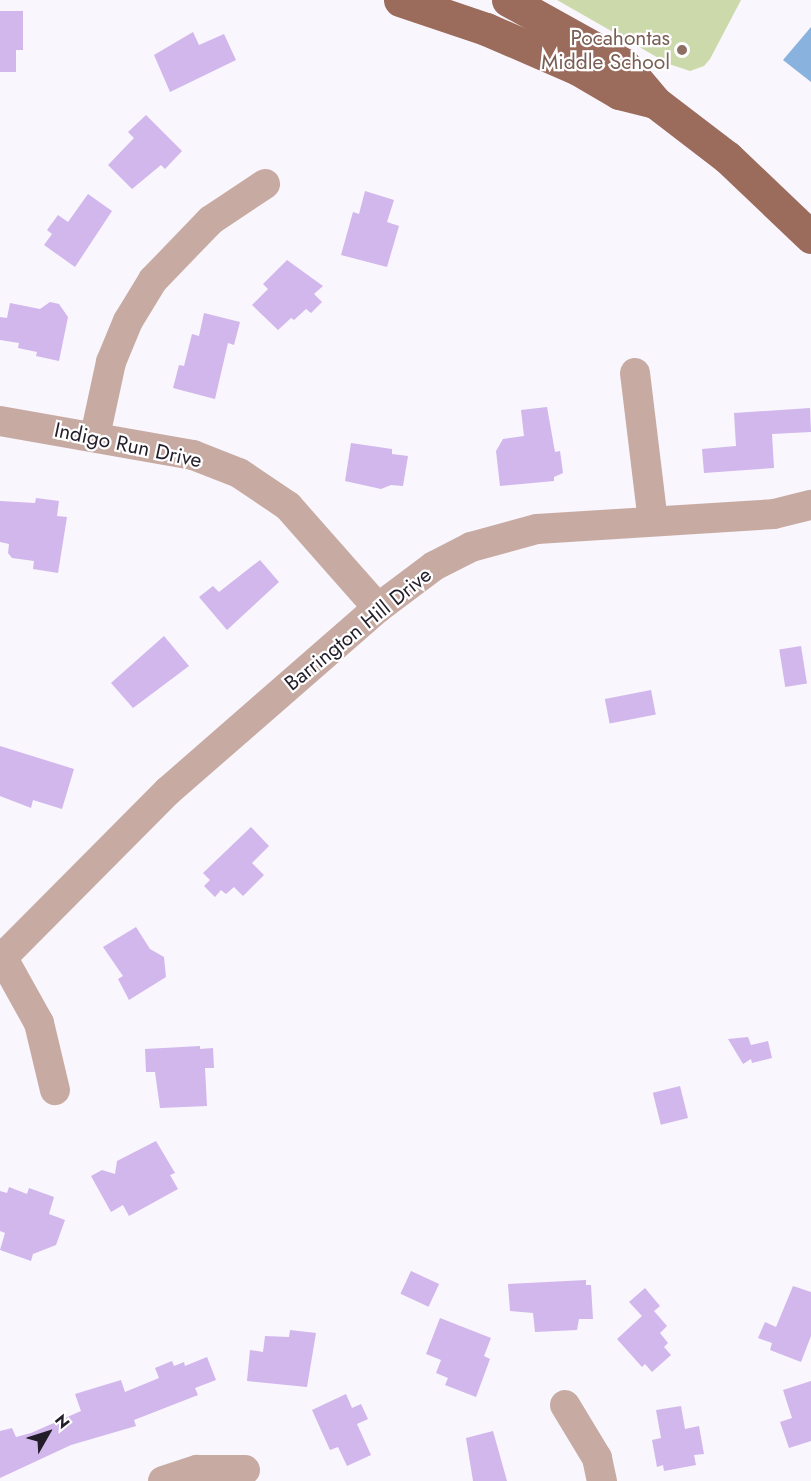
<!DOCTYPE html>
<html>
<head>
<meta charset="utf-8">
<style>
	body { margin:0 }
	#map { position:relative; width:811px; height:1481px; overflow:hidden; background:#f9f6fd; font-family:Jost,sans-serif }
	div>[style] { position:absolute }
	.green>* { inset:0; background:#ccd9ab }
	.water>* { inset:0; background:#89b2de }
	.building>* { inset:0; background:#d1b7ec; transform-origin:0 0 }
	.minor>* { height:30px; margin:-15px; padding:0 15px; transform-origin:15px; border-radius:15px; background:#c7aba3 }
	.major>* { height:33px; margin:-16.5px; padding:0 16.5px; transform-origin:16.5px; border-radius:16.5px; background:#9b6b5c }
	.dots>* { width:16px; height:16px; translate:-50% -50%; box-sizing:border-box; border:3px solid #fff; border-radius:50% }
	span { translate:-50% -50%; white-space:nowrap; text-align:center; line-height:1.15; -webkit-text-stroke:4.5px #fff; paint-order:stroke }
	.education-label { font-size:21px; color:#785e54 }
	.right { translate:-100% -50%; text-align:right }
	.street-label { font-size:21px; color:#231d29 }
	.north { position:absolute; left:18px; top:1403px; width:60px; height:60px; -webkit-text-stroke:4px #fff; paint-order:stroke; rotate:51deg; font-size:16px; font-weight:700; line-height:24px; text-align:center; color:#231d29 }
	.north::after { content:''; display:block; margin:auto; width:21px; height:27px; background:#231d29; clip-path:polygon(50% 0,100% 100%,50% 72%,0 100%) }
</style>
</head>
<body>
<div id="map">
	<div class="green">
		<div style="clip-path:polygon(557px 0,741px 0,710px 59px,704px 66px,690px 71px,669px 64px)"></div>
	</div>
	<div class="water">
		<div style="clip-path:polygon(811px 27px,811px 82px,783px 60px)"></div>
	</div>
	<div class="building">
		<div style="clip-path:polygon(0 11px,23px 11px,23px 50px,16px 50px,16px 72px,0 72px)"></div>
		<div style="clip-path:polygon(193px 32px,199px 45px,224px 34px,236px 60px,170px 92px,154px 55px)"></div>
		<div style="clip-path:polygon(146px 115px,182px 151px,165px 169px,161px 165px,132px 189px,108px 165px,134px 138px,128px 132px)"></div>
		<div style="clip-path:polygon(365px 191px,394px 200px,387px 222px,399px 226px,387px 267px,341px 255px,353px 212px,359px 214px)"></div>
		<div style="clip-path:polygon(88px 194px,112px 211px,75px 267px,44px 245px,52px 234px,47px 230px,58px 215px,68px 222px)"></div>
		<div style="clip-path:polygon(287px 260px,323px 286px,314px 294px,322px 302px,311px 313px,306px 309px,294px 320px,291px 318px,278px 330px,252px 305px,268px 289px,263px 284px)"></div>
		<div style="clip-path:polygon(50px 302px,59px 304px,68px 317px,59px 361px,36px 356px,37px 352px,18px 348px,19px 343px,0 340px,0 317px,7px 318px,10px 303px,40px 309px)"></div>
		<div style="clip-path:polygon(204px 313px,240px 322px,234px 345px,228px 343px,215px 399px,173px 388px,179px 365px,184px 366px,192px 334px,199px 336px)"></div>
		<div style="clip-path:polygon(547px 407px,555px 452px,560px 451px,563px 473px,554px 477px,554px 481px,500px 486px,496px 451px,503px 439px,524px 436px,521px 410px)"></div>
		<div style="clip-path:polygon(810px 408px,811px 432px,772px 434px,774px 468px,704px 473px,702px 449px,736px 446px,734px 413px)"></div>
		<div style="clip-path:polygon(351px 443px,392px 449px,392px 454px,408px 456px,403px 486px,391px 485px,381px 489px,345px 481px)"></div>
		<div style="clip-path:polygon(36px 498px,59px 501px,57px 516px,67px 517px,58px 573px,33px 569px,34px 561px,12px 558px,8px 553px,9px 544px,0 542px,0 501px,35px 503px)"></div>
		<div style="clip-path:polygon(260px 560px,279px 582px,227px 630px,199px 597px,213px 586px,219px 592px)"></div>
		<div style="clip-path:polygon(164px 636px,189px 666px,133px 708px,111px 683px)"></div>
		<div style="left:801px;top:646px;width:38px;height:22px;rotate:81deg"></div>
		<div style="left:651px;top:690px;width:25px;height:47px;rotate:79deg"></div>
		<div style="clip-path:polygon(0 746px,74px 769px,62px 809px,33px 800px,31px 808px,0 796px)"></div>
		<div style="clip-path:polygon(251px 827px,269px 846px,252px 863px,264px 875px,243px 896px,234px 887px,226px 894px,221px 890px,215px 897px,204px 886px,210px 880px,203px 873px)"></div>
		<div style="clip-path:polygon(136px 927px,150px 949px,164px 957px,166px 977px,129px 1000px,118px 979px,123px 976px,103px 947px)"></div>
		<div style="clip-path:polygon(748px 1037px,751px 1045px,768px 1041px,772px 1058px,752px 1063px,751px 1059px,743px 1064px,728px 1039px)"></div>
		<div style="clip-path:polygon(200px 1046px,200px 1049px,213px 1048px,214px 1068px,205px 1068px,207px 1106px,160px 1108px,155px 1072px,146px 1072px,145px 1049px)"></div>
		<div style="left:680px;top:1086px;width:33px;height:28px;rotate:76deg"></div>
		<div style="clip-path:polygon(156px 1141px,175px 1173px,170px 1175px,178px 1189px,129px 1216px,123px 1205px,111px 1212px,91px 1176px,102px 1170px,115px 1174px,117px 1161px)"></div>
		<div style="clip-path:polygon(9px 1187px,27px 1194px,29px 1188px,54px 1197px,49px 1214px,65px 1220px,56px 1245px,33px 1254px,31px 1261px,0 1250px,5px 1233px,0 1231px,0 1191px,7px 1193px)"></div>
		<div style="left:411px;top:1271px;width:31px;height:25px;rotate:25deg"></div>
		<div style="clip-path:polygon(586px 1280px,586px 1285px,591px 1285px,593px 1319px,579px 1319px,577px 1330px,535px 1332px,533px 1313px,510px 1311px,508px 1284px)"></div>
		<div style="clip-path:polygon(793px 1286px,811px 1292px,811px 1336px,801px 1362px,770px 1350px,772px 1343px,758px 1338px,765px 1322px,776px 1327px)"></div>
		<div style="clip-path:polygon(645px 1288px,660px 1306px,654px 1311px,667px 1326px,660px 1333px,668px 1343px,664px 1347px,671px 1355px,652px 1372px,645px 1364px,642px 1367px,617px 1339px,642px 1316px,629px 1302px)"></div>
		<div style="clip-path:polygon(440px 1318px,491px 1338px,484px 1356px,490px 1359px,476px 1397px,445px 1385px,448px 1378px,436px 1373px,441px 1360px,426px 1354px)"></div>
		<div style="clip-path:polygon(290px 1330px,316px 1333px,307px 1387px,247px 1381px,250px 1350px,263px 1352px,265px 1336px,289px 1337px)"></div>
		<div style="clip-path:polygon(207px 1357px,216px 1380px,195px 1388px,198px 1395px,134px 1420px,136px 1426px,71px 1445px,0 1478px,0 1431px,12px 1428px,16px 1437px,31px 1433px,81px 1411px,75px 1394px,121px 1380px,125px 1392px,159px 1378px,155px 1368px,172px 1361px,174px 1366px,184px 1362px,185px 1366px)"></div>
		<div style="clip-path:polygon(811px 1381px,811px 1441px,789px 1448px,780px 1422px,792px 1418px,783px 1390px)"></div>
		<div style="clip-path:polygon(346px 1394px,352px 1408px,361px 1404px,368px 1419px,357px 1424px,371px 1455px,347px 1466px,338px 1447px,330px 1450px,312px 1410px)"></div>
		<div style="clip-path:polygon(681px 1406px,685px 1429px,699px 1426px,704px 1454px,694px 1455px,696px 1465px,664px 1471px,663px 1465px,657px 1467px,652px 1440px,661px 1438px,656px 1410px)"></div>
		<div style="clip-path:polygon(493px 1431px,507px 1481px,473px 1481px,466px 1438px)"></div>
	</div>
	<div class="minor">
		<div style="left:635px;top:373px;width:149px;rotate:83.1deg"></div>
		<div style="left:0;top:421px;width:196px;rotate:10deg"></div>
		<div style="left:193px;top:455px;width:49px;rotate:21.4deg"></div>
		<div style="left:239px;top:473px;width:59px;rotate:34deg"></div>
		<div style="left:288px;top:506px;width:136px;rotate:48.6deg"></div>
		<div style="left:95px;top:436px;width:76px;rotate:-77.8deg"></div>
		<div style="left:111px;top:362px;width:44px;rotate:-67.5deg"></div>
		<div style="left:128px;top:321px;width:48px;rotate:-58.6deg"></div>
		<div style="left:153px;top:280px;width:83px;rotate:-46deg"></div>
		<div style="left:211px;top:220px;width:65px;rotate:-33.7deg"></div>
		<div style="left:0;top:953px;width:80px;rotate:60.9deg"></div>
		<div style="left:39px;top:1023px;width:69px;rotate:76.6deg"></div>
		<div style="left:3px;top:957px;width:234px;rotate:-45.2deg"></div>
		<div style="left:168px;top:791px;width:279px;rotate:-41.1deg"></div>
		<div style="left:378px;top:608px;width:70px;rotate:-36.9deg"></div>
		<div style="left:434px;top:566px;width:42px;rotate:-27.2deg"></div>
		<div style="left:471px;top:547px;width:68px;rotate:-15.3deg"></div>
		<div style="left:537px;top:529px;width:237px;rotate:-3.6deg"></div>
		<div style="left:774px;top:514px;width:38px;rotate:-14deg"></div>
		<div style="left:565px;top:1405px;width:62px;rotate:58.9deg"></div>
		<div style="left:597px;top:1458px;width:24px;rotate:78deg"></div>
		<div style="left:163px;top:1481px;width:36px;rotate:-18deg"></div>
		<div style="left:197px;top:1470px;width:48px"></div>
	</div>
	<div class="major">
		<div style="left:400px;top:0;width:91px;rotate:18.6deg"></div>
		<div style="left:486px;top:29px;width:100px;rotate:23.5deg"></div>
		<div style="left:578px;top:69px;width:48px;rotate:30.3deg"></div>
		<div style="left:619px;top:93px;width:37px;rotate:14deg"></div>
		<div style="left:508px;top:0;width:132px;rotate:29.1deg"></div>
		<div style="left:623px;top:64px;width:50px;rotate:49.9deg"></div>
		<div style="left:655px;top:102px;width:91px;rotate:37.4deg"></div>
		<div style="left:727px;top:157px;width:116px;rotate:43.6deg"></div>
	</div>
	<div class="dots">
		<div style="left:682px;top:50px;background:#8d6e63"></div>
	</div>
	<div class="education-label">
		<span class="right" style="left:670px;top:50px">Pocahontas<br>Middle School</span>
	</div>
	<div class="street-label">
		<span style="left:128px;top:445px;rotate:12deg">Indigo Run Drive</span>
		<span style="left:358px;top:629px;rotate:-39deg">Barrington Hill Drive</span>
	</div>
	<div class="north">N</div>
</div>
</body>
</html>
